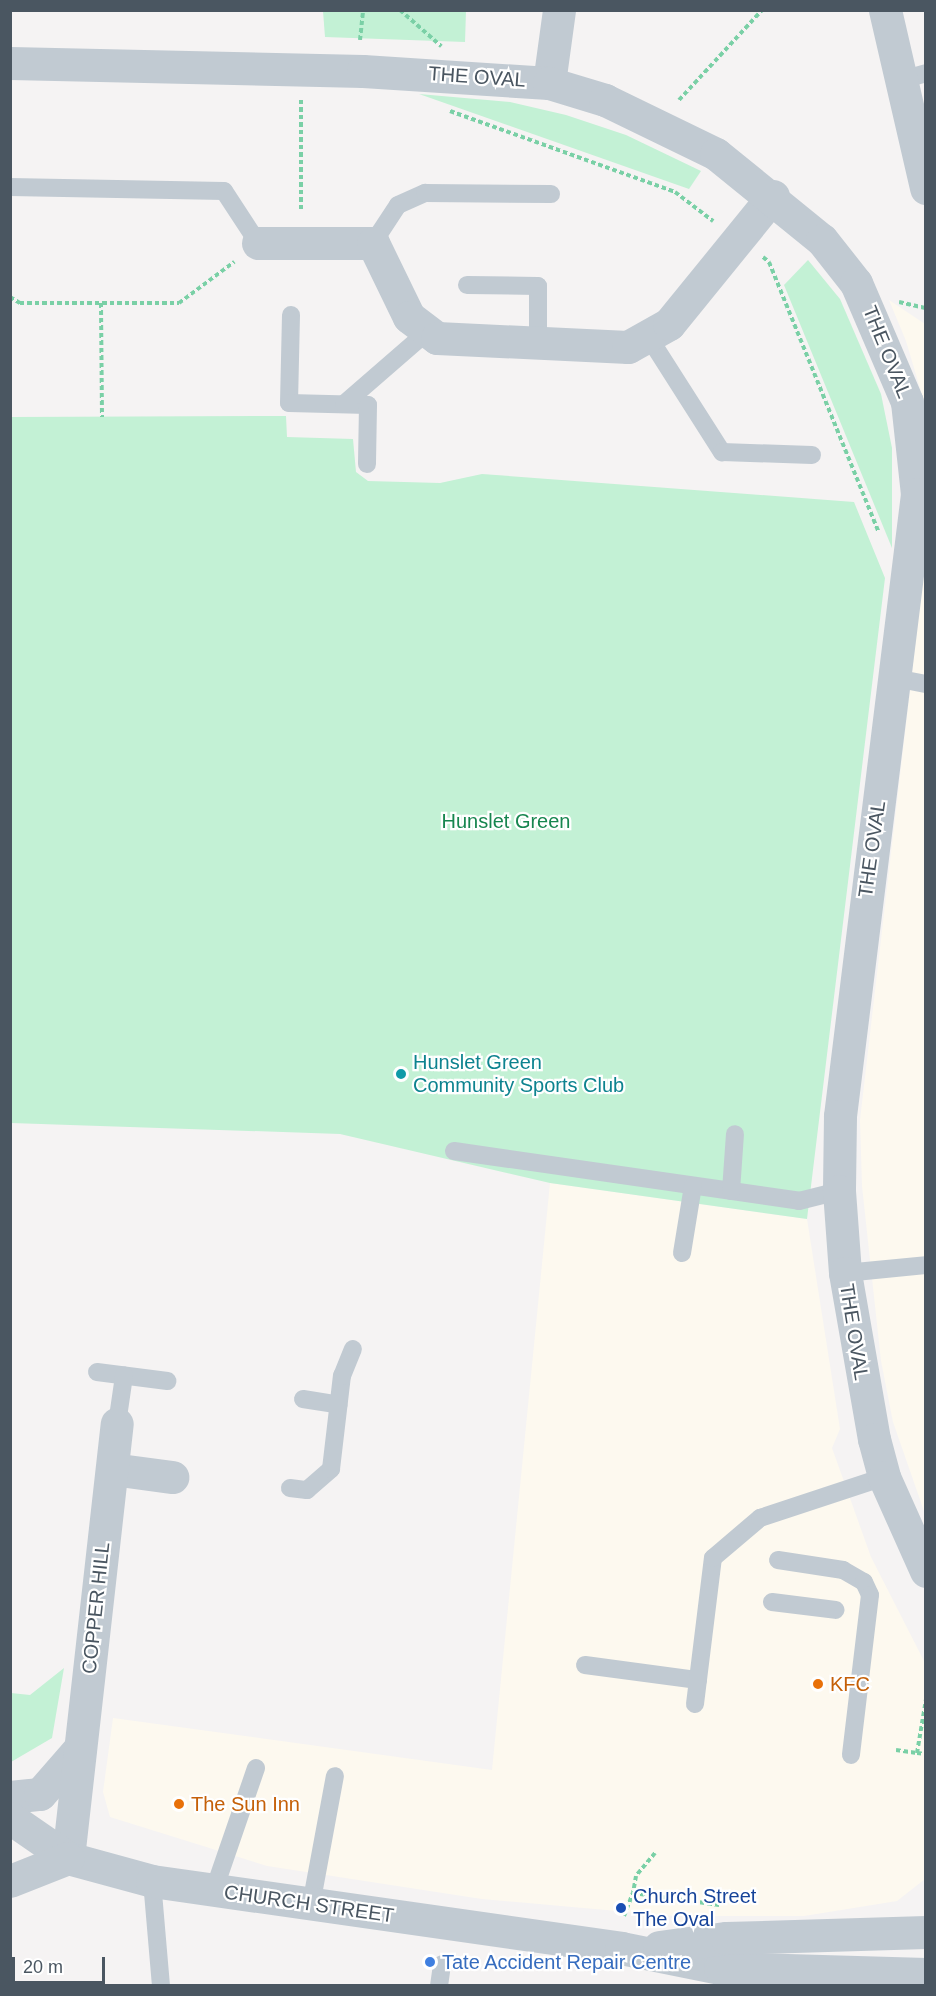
<!DOCTYPE html>
<html>
<head>
<meta charset="utf-8">
<style>
	body { margin:0 }
	#map { position:relative; width:936px; height:1996px; overflow:hidden; background:#f5f3f3; font-family:Arial,sans-serif }
	div>[style] { position:absolute }
	.commercial>* { inset:0; background:#fdf9ef }
	.green>* { inset:0; background:#c3f1d5 }
	.path>* { height:4px; margin-top:-2px; transform-origin:0; background:repeating-linear-gradient(90deg,#7ad0a6 0 4.5px,transparent 0 7.5px) }
	.service>* { height:18px; margin:-9px; padding:0 9px; transform-origin:9px; border-radius:9px; background:#c1cad2 }
	.minor>* { height:33px; margin:-16.5px; padding:0 16.5px; transform-origin:16.5px; border-radius:16.5px; background:#c1cad2 }
	.tertiary>* { height:33px; margin:-16.5px; padding:0 16.5px; transform-origin:16.5px; border-radius:16.5px; background:#c1cad2 }
	.dots>* { width:16px; height:16px; translate:-50% -50%; box-sizing:border-box; border:3px solid #fff; border-radius:50% }
	span { translate:-50% -50%; white-space:nowrap; text-align:center; line-height:1.15; -webkit-text-stroke:4.5px #fff; paint-order:stroke }
	.street-label { font-size:20px; color:#4a5661 }
	.park-label { font-size:20px; color:#17864f }
	.culture-label { font-size:20px; color:#0d838f }
	.left { translate:0 -50%; text-align:left }
	.food-label { font-size:20px; color:#c56008 }
	.transit-label { font-size:20px; color:#164399 }
	.shop-label { font-size:20px; color:#366cbe }
	.frame { position:absolute; inset:0; border:12px solid #4a5661; pointer-events:none }
	.scale { position:absolute; left:12px; top:1957px; width:93px; height:27px; box-sizing:border-box; border:3px solid #4a5661; border-top:0; padding-left:8px; font-size:18px; line-height:21px; white-space:nowrap; color:#4a5661; -webkit-text-stroke:4px #fff; paint-order:stroke }
</style>
</head>
<body>
<div id="map">
	<div class="commercial">
		<div style="clip-path:polygon(889px 300px,925px 324px,925px 405px,906px 341px)"></div>
		<div style="clip-path:polygon(925px 561px,925px 1514px,893px 1422px,881px 1361px,862px 1186px,860px 1120px)"></div>
		<div style="clip-path:polygon(550px 1183px,807px 1219px,840px 1429px,832px 1448px,871px 1557px,925px 1663px,925px 1879px,897px 1901px,804px 1916px,673px 1916px,482px 1899px,267px 1866px,110px 1817px,103px 1792px,113px 1718px,492px 1770px)"></div>
	</div>
	<div class="green">
		<div style="clip-path:polygon(323px 11px,466px 11px,465px 42px,325px 37px)"></div>
		<div style="clip-path:polygon(419px 94px,510px 102px,566px 115px,626px 135px,701px 171px,689px 189px)"></div>
		<div style="clip-path:polygon(808px 260px,840px 299px,881px 394px,892px 448px,892px 548px,784px 285px)"></div>
		<div style="clip-path:polygon(286px 416px,287px 437px,353px 439px,356px 472px,368px 481px,440px 483px,482px 474px,854px 502px,885px 578px,807px 1219px,550px 1183px,340px 1134px,11px 1123px,11px 417px)"></div>
		<div style="clip-path:polygon(64px 1668px,52px 1738px,11px 1762px,11px 1693px,30px 1695px)"></div>
	</div>
	<div class="path">
		<div style="left:400px;top:10px;width:55px;rotate:41.3deg"></div>
		<div style="left:360px;top:40px;width:30px;rotate:-84deg"></div>
		<div style="left:301px;top:100px;width:112px;rotate:90deg"></div>
		<div style="left:679px;top:100px;width:122px;rotate:-47.3deg"></div>
		<div style="left:450px;top:111px;width:239px;rotate:19.8deg"></div>
		<div style="left:675px;top:192px;width:48px;rotate:37.3deg"></div>
		<div style="left:763px;top:257px;width:8px;rotate:40deg"></div>
		<div style="left:769px;top:262px;width:290px;rotate:67.9deg"></div>
		<div style="left:10px;top:297px;width:12px;rotate:31deg"></div>
		<div style="left:20px;top:303px;width:159px"></div>
		<div style="left:179px;top:303px;width:69px;rotate:-36.7deg"></div>
		<div style="left:899px;top:302px;width:28px;rotate:13deg"></div>
		<div style="left:101px;top:303px;width:114px;rotate:89.5deg"></div>
		<div style="left:896px;top:1750px;width:21px;rotate:8deg"></div>
		<div style="left:917px;top:1753px;width:55px;rotate:-80.5deg"></div>
		<div style="left:917px;top:1753px;width:9px;rotate:6deg"></div>
		<div style="left:655px;top:1853px;width:30px;rotate:130deg"></div>
		<div style="left:636px;top:1876px;width:17px;rotate:100deg"></div>
		<div style="left:633px;top:1893px;width:87px;rotate:7.9deg"></div>
		<div style="left:624px;top:1916px;width:25px;rotate:-69deg"></div>
	</div>
	<div class="service">
		<div style="left:902px;top:80px;width:25px;rotate:-16deg"></div>
		<div style="left:10px;top:187px;width:214px;rotate:1.1deg"></div>
		<div style="left:224px;top:191px;width:62px;rotate:56.8deg"></div>
		<div style="left:373px;top:243px;width:45px;rotate:-56.7deg"></div>
		<div style="left:398px;top:205px;width:30px;rotate:-24deg"></div>
		<div style="left:425px;top:193px;width:126px;rotate:0.5deg"></div>
		<div style="left:467px;top:285px;width:71px;rotate:0.8deg"></div>
		<div style="left:538px;top:286px;width:60px;rotate:90deg"></div>
		<div style="left:291px;top:315px;width:88px;rotate:91.3deg"></div>
		<div style="left:289px;top:403px;width:79px;rotate:1.5deg"></div>
		<div style="left:368px;top:405px;width:59px;rotate:91deg"></div>
		<div style="left:648px;top:336px;width:138px;rotate:57.5deg"></div>
		<div style="left:722px;top:452px;width:90px;rotate:1.9deg"></div>
		<div style="left:344px;top:404px;width:111px;rotate:-41deg"></div>
		<div style="left:895px;top:678px;width:32px;rotate:11deg"></div>
		<div style="left:454px;top:1151px;width:349px;rotate:8.2deg"></div>
		<div style="left:799px;top:1201px;width:41px;rotate:-14deg"></div>
		<div style="left:731px;top:1191px;width:57px;rotate:-86deg"></div>
		<div style="left:682px;top:1253px;width:68px;rotate:-80.7deg"></div>
		<div style="left:845px;top:1273px;width:81px;rotate:-5.6deg"></div>
		<div style="left:97px;top:1372px;width:71px;rotate:7.3deg"></div>
		<div style="left:303px;top:1399px;width:36px;rotate:9deg"></div>
		<div style="left:117px;top:1424px;width:49px;rotate:-81.7deg"></div>
		<div style="left:290px;top:1488px;width:17px;rotate:7deg"></div>
		<div style="left:307px;top:1490px;width:32px;rotate:-41deg"></div>
		<div style="left:331px;top:1469px;width:94px;rotate:-83.3deg"></div>
		<div style="left:342px;top:1376px;width:29px;rotate:-68deg"></div>
		<div style="left:778px;top:1560px;width:66px;rotate:8.7deg"></div>
		<div style="left:843px;top:1570px;width:24px;rotate:30deg"></div>
		<div style="left:864px;top:1582px;width:14px;rotate:65deg"></div>
		<div style="left:870px;top:1595px;width:161px;rotate:96.8deg"></div>
		<div style="left:772px;top:1602px;width:64px;rotate:7.1deg"></div>
		<div style="left:585px;top:1665px;width:114px;rotate:7.6deg"></div>
		<div style="left:695px;top:1704px;width:147px;rotate:-83deg"></div>
		<div style="left:713px;top:1558px;width:62px;rotate:-40.4deg"></div>
		<div style="left:760px;top:1518px;width:131px;rotate:-18.3deg"></div>
		<div style="left:152px;top:1881px;width:105px;rotate:85.1deg"></div>
		<div style="left:214px;top:1890px;width:129px;rotate:-71deg"></div>
		<div style="left:311px;top:1905px;width:131px;rotate:-79.5deg"></div>
		<div style="left:439px;top:1986px;width:22px;rotate:-82deg"></div>
	</div>
	<div class="minor">
		<div style="left:885px;top:10px;width:183px;rotate:77deg"></div>
		<div style="left:549px;top:83px;width:74px;rotate:-82.2deg"></div>
		<div style="left:258px;top:243px;width:115px"></div>
		<div style="left:373px;top:243px;width:82px;rotate:64.1deg"></div>
		<div style="left:409px;top:317px;width:35px;rotate:37deg"></div>
		<div style="left:437px;top:338px;width:191px;rotate:2.7deg"></div>
		<div style="left:628px;top:347px;width:47px;rotate:-29.3deg"></div>
		<div style="left:669px;top:324px;width:165px;rotate:-50.9deg"></div>
		<div style="left:112px;top:1469px;width:61px;rotate:7.6deg"></div>
		<div style="left:10px;top:1797px;width:30px;rotate:-6deg"></div>
		<div style="left:40px;top:1794px;width:61px;rotate:-49deg"></div>
		<div style="left:68px;top:1858px;width:437px;rotate:-83.6deg"></div>
	</div>
	<div class="tertiary">
		<div style="left:10px;top:63px;width:353px;rotate:1.3deg"></div>
		<div style="left:363px;top:71px;width:186px;rotate:3.7deg"></div>
		<div style="left:549px;top:83px;width:59px;rotate:16.9deg"></div>
		<div style="left:605px;top:100px;width:123px;rotate:25.9deg"></div>
		<div style="left:716px;top:154px;width:136px;rotate:39.1deg"></div>
		<div style="left:822px;top:240px;width:55px;rotate:51.7deg"></div>
		<div style="left:856px;top:283px;width:129px;rotate:66.8deg"></div>
		<div style="left:907px;top:402px;width:93px;rotate:83.8deg"></div>
		<div style="left:917px;top:494px;width:627px;rotate:97.06deg"></div>
		<div style="left:840px;top:1116px;width:75px;rotate:90.8deg"></div>
		<div style="left:839px;top:1191px;width:82px;rotate:85.8deg"></div>
		<div style="left:845px;top:1273px;width:169px;rotate:80.1deg"></div>
		<div style="left:874px;top:1439px;width:39px;rotate:75deg"></div>
		<div style="left:884px;top:1477px;width:103px;rotate:65.9deg"></div>
		<div style="left:10px;top:1818px;width:70px;rotate:34.6deg"></div>
		<div style="left:68px;top:1858px;width:87px;rotate:15.3deg"></div>
		<div style="left:152px;top:1881px;width:474px;rotate:8.1deg"></div>
		<div style="left:621px;top:1948px;width:101px;rotate:11.4deg"></div>
		<div style="left:720px;top:1968px;width:206px;rotate:1.7deg"></div>
		<div style="left:10px;top:1881px;width:62px;rotate:-21.6deg"></div>
		<div style="left:659px;top:1947px;width:68px;rotate:-7.7deg"></div>
		<div style="left:726px;top:1938px;width:200px;rotate:-1.7deg"></div>
	</div>
	<div class="dots">
		<div style="left:401px;top:1074px;background:#0f9aa8"></div>
		<div style="left:818px;top:1684px;background:#e8710a"></div>
		<div style="left:179px;top:1804px;background:#e8710a"></div>
		<div style="left:621px;top:1908px;background:#1a4fb4"></div>
		<div style="left:430px;top:1962px;background:#3f7fe0"></div>
	</div>
	<div class="street-label">
		<span style="left:477px;top:77px;rotate:4deg">THE OVAL</span>
		<span style="left:887px;top:352px;rotate:68deg">THE OVAL</span>
		<span style="left:872px;top:849px;rotate:-82deg">THE OVAL</span>
		<span style="left:854px;top:1332px;rotate:81deg">THE OVAL</span>
		<span style="left:96px;top:1608px;rotate:-84deg">COPPER HILL</span>
		<span style="left:309px;top:1904px;rotate:8deg">CHURCH STREET</span>
	</div>
	<div class="park-label">
		<span style="left:506px;top:821px">Hunslet Green</span>
	</div>
	<div class="culture-label">
		<span class="left" style="left:413px;top:1074px">Hunslet Green<br>Community Sports Club</span>
	</div>
	<div class="food-label">
		<span class="left" style="left:830px;top:1684px">KFC</span>
		<span class="left" style="left:191px;top:1804px">The Sun Inn</span>
	</div>
	<div class="transit-label">
		<span class="left" style="left:633px;top:1908px">Church Street<br>The Oval</span>
	</div>
	<div class="shop-label">
		<span class="left" style="left:442px;top:1962px">Tate Accident Repair Centre</span>
	</div>
	<div class="frame"></div>
	<div class="scale">20 m</div>
</div>
</body>
</html>
